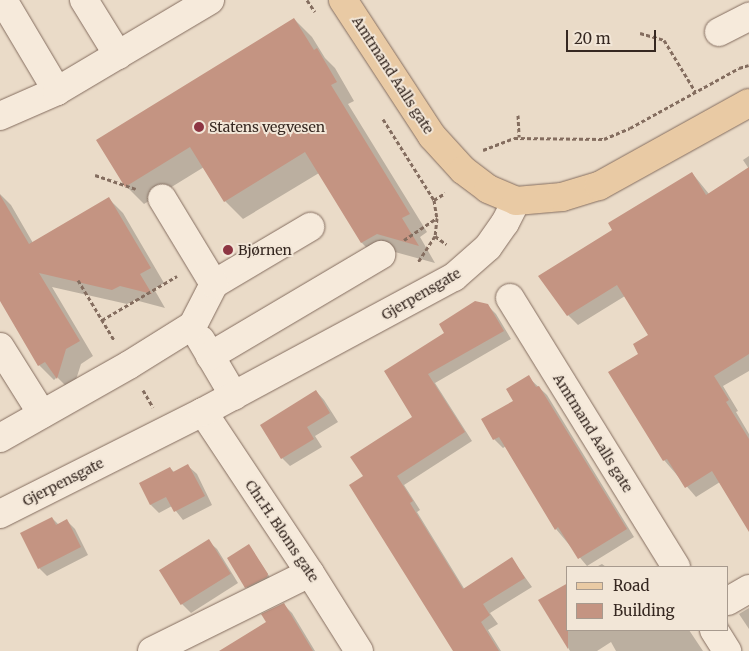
<!DOCTYPE html>
<html>
<head>
<meta charset="utf-8">
<style>
	body { margin:0 }
	#map { position:relative; width:749px; height:651px; overflow:hidden; background:#eadbc8; font-family:Merriweather,serif }
	div>[style] { position:absolute }
	.shadow>* { inset:0; background:#0003 }
	.building>* { inset:0; background:#c49482; transform-origin:0 0 }
	.path>* { height:3px; margin-top:-1.5px; transform-origin:0; background:repeating-linear-gradient(90deg,#846d5f 0 4px,transparent 0 6.5px) }
	.roads { filter:drop-shadow(0 0 1px #846d5f) drop-shadow(0 0 1px #846d5f) }
	.minor>* { height:28px; margin:-14px; padding:0 14px; transform-origin:14px; border-radius:14px; background:#f6eadb }
	.major>* { height:28px; margin:-14px; padding:0 14px; transform-origin:14px; border-radius:14px; background:#e9caa4 }
	.dots>* { width:14px; height:14px; translate:-50% -50%; box-sizing:border-box; border:2px solid #f2e6d7; border-radius:50% }
	span { translate:-50% -50%; white-space:nowrap; text-align:center; line-height:1.15; -webkit-text-stroke:4px #f2e6d7; paint-order:stroke }
	.street-label { font-size:14px; color:#362821 }
	.poi-label { font-size:14px; color:#362821 }
	.left { translate:0 -50%; text-align:left }
	.legend { position:absolute; left:566px; top:566px; width:162px; height:65px; box-sizing:border-box; background:#f2e6d7; border:1px solid #a79a8e; margin:0; padding:6px 9px; list-style:none; font-size:15px; color:#362821 }
	.legend li { display:flex; align-items:center; gap:10px; height:25px }
	.legend b { width:25px; border:1px solid #a79a8e }
	.scale { position:absolute; left:566px; top:30px; width:90px; height:22px; box-sizing:border-box; border:2px solid #362821; border-top:0; padding-left:6px; font-size:15px; line-height:18px; white-space:nowrap; color:#362821; -webkit-text-stroke:4px #f2e6d7; paint-order:stroke }
</style>
</head>
<body>
<div id="map">
	<div class="shadow">
		<div style="clip-path:polygon(294px 19px,312px 37px,325px 58px,335px 68px,354px 101px,348px 104px,427px 232px,420px 237px,435px 263px,395px 252px,380px 261px,362px 243px,319px 173px,243px 219px,225px 201px,204px 167px,144px 204px,126px 186px)"></div>
		<div style="clip-path:polygon(749px 156px,749px 371px,723px 386px,738px 411px,736px 412px,749px 434px,749px 529px,720px 482px,696px 497px,664px 460px,640px 354px,650px 335px,625px 296px,578px 325px,568px 315px,614px 230px,692px 173px,709px 194px,749px 169px,743px 160px)"></div>
		<div style="clip-path:polygon(0 194px,11px 205px,33px 243px,109px 199px,123px 213px,164px 283px,154px 289px,165px 308px,135px 300px,127px 304px,52px 287px,93px 356px,81px 364px,72px 392px,57px 377px,54px 380px,39px 365px,0 298px)"></div>
		<div style="clip-path:polygon(488px 306px,496px 314px,511px 339px,435px 383px,472px 441px,404px 485px,420px 510px,417px 512px,465px 590px,512px 559px,532px 587px,490px 613px,498px 624px,488px 630px,501px 651px,455px 651px,365px 476px,414px 418px,386px 371px)"></div>
		<div style="clip-path:polygon(528px 377px,547px 395px,634px 537px,587px 566px,556px 529px,506px 446px,503px 448px,494px 439px)"></div>
		<div style="clip-path:polygon(316px 391px,324px 400px,338px 422px,315px 436px,322px 447px,290px 466px,282px 458px)"></div>
		<div style="clip-path:polygon(188px 466px,197px 474px,212px 505px,183px 520px,172px 506px,159px 513px,151px 505px,140px 484px,170px 468px,175px 473px)"></div>
		<div style="clip-path:polygon(52px 518px,59px 525px,67px 521px,75px 529px,88px 555px,47px 576px,39px 568px)"></div>
		<div style="clip-path:polygon(208px 541px,217px 549px,238px 583px,191px 613px,182px 604px,161px 570px)"></div>
		<div style="clip-path:polygon(249px 545px,271px 579px,250px 591px,246px 587px)"></div>
		<div style="clip-path:polygon(602px 564px,606px 567px,596px 567px)"></div>
		<div style="clip-path:polygon(540px 600px,568px 630px,689px 630px,703px 651px,616px 651px,611px 642px,597px 651px,570px 651px)"></div>
		<div style="clip-path:polygon(284px 605px,292px 613px,315px 651px,245px 651px)"></div>
		<div style="clip-path:polygon(749px 608px,749px 629px,739px 614px)"></div>
	</div>
	<div class="building">
		<div style="clip-path:polygon(294px 18px,314px 50px,317px 48px,337px 82px,331px 85px,410px 214px,402px 218px,419px 246px,377px 234px,361px 243px,305px 152px,224px 202px,190px 147px,125px 187px,96px 140px)"></div>
		<div style="clip-path:polygon(749px 167px,749px 354px,714px 376px,729px 400px,726px 402px,749px 439px,749px 532px,712px 471px,685px 488px,667px 459px,663px 461px,608px 372px,638px 354px,633px 344px,648px 335px,617px 285px,567px 316px,538px 276px,612px 230px,608px 223px,692px 172px,706px 195px)"></div>
		<div style="clip-path:polygon(0 195px,29px 244px,109px 197px,151px 268px,140px 274px,152px 294px,120px 286px,112px 290px,39px 273px,80px 341px,66px 349px,57px 379px,45px 362px,38px 366px,0 301px)"></div>
		<div style="clip-path:polygon(475px 301px,488px 304px,504px 331px,428px 374px,465px 432px,397px 476px,413px 501px,410px 503px,463px 589px,512px 557px,525px 578px,483px 604px,490px 615px,481px 622px,499px 651px,453px 651px,349px 485px,363px 476px,350px 457px,412px 417px,384px 371px,444px 333px,439px 324px)"></div>
		<div style="clip-path:polygon(529px 375px,536px 387px,539px 386px,627px 529px,578px 559px,558px 527px,555px 530px,499px 437px,493px 440px,481px 419px,513px 401px,506px 389px)"></div>
		<div style="clip-path:polygon(316px 390px,330px 413px,307px 427px,314px 439px,281px 459px,260px 425px)"></div>
		<div style="clip-path:polygon(188px 464px,205px 496px,174px 512px,166px 497px,150px 505px,139px 483px,170px 467px,173px 472px)"></div>
		<div style="clip-path:polygon(52px 517px,56px 525px,67px 519px,81px 547px,38px 569px,20px 533px)"></div>
		<div style="left:209px;top:539px;width:41px;height:59px;rotate:58deg"></div>
		<div style="clip-path:polygon(249px 544px,268px 574px,267px 577px,245px 588px,227px 558px)"></div>
		<div style="clip-path:polygon(568px 583px,568px 649px,538px 600px)"></div>
		<div style="clip-path:polygon(284px 603px,313px 651px,219px 651px,266px 622px,261px 614px)"></div>
	</div>
	<div class="path">
		<div style="left:307px;top:0;width:14px;rotate:56deg"></div>
		<div style="left:640px;top:33px;width:25px;rotate:16deg"></div>
		<div style="left:664px;top:40px;width:60px;rotate:58.7deg"></div>
		<div style="left:518px;top:115px;width:22px;rotate:87deg"></div>
		<div style="left:383px;top:119px;width:96px;rotate:57.8deg"></div>
		<div style="left:434px;top:200px;width:18px;rotate:81deg"></div>
		<div style="left:437px;top:218px;width:18px;rotate:96deg"></div>
		<div style="left:435px;top:236px;width:31px;rotate:123deg"></div>
		<div style="left:483px;top:150px;width:33px;rotate:-21deg"></div>
		<div style="left:514px;top:138px;width:90px;rotate:0.6deg"></div>
		<div style="left:604px;top:139px;width:28px;rotate:-23deg"></div>
		<div style="left:630px;top:128px;width:124px;rotate:-28.8deg"></div>
		<div style="left:739px;top:68px;width:10px;rotate:-17deg"></div>
		<div style="left:95px;top:175px;width:43px;rotate:18.9deg"></div>
		<div style="left:434px;top:200px;width:13px;rotate:-32deg"></div>
		<div style="left:435px;top:236px;width:14px;rotate:36deg"></div>
		<div style="left:404px;top:240px;width:40px;rotate:-34deg"></div>
		<div style="left:78px;top:280px;width:70px;rotate:59deg"></div>
		<div style="left:102px;top:320px;width:87px;rotate:-30.4deg"></div>
		<div style="left:143px;top:390px;width:20px;rotate:60deg"></div>
	</div>
	<div class="roads">
		<div class="minor">
			<div style="left:3px;top:0;width:106px;rotate:59.3deg"></div>
			<div style="left:84px;top:0;width:65px;rotate:58.3deg"></div>
			<div style="left:719px;top:32px;width:34px;rotate:-27deg"></div>
			<div style="left:0;top:116px;width:62px;rotate:-23.7deg"></div>
			<div style="left:57px;top:91px;width:178px;rotate:-30.7deg"></div>
			<div style="left:214px;top:284px;width:112px;rotate:-30.7deg"></div>
			<div style="left:510px;top:298px;width:316px;rotate:58.3deg"></div>
			<div style="left:201px;top:340px;width:65px;rotate:59.5deg"></div>
			<div style="left:0;top:347px;width:79px;rotate:57.9deg"></div>
			<div style="left:210px;top:356px;width:199px;rotate:-30.6deg"></div>
			<div style="left:203px;top:412px;width:193px;rotate:56.4deg"></div>
			<div style="left:310px;top:573px;width:92px;rotate:57.9deg"></div>
			<div style="left:0;top:438px;width:148px;rotate:-29.5deg"></div>
			<div style="left:129px;top:365px;width:75px;rotate:-32deg"></div>
			<div style="left:193px;top:325px;width:46px;rotate:-62.9deg"></div>
			<div style="left:214px;top:284px;width:100px;rotate:-121.2deg"></div>
			<div style="left:0;top:514px;width:227px;rotate:-26.7deg"></div>
			<div style="left:203px;top:412px;width:285px;rotate:-28.3deg"></div>
			<div style="left:454px;top:277px;width:45px;rotate:-41.4deg"></div>
			<div style="left:488px;top:247px;width:29px;rotate:-55deg"></div>
			<div style="left:505px;top:223px;width:25px;rotate:-63deg"></div>
			<div style="left:728px;top:601px;width:24px;rotate:-30deg"></div>
			<div style="left:714px;top:630px;width:25px;rotate:58deg"></div>
			<div style="left:152px;top:651px;width:176px;rotate:-26.3deg"></div>
		</div>
		<div class="major">
			<div style="left:343px;top:0;width:163px;rotate:56.8deg"></div>
			<div style="left:432px;top:136px;width:46px;rotate:47.6deg"></div>
			<div style="left:463px;top:170px;width:31px;rotate:37deg"></div>
			<div style="left:488px;top:189px;width:30px;rotate:23deg"></div>
			<div style="left:516px;top:201px;width:46px;rotate:-5deg"></div>
			<div style="left:562px;top:197px;width:39px;rotate:-17deg"></div>
			<div style="left:599px;top:186px;width:171px;rotate:-29deg"></div>
		</div>
	</div>
	<div class="dots">
		<div style="left:199px;top:127px;background:#8d3542"></div>
		<div style="left:228px;top:250px;background:#8d3542"></div>
	</div>
	<div class="street-label">
		<span style="left:393px;top:75px;rotate:57deg">Amtmand Aalls gate</span>
		<span style="left:421px;top:294px;rotate:-30deg">Gjerpensgate</span>
		<span style="left:593px;top:433px;rotate:58deg">Amtmand Aalls gate</span>
		<span style="left:63px;top:482px;rotate:-27deg">Gjerpensgate</span>
		<span style="left:282px;top:531px;rotate:56deg">Chr.H. Bloms gate</span>
	</div>
	<div class="poi-label">
		<span class="left" style="left:209px;top:127px">Statens vegvesen</span>
		<span class="left" style="left:238px;top:250px">Bjørnen</span>
	</div>
	<ul class="legend">
	<li><b style="height:6px;background:#e9caa4"></b>Road</li>
	<li><b style="height:14px;background:#c49482"></b>Building</li>
	</ul>
	<div class="scale">20 m</div>
</div>
</body>
</html>
